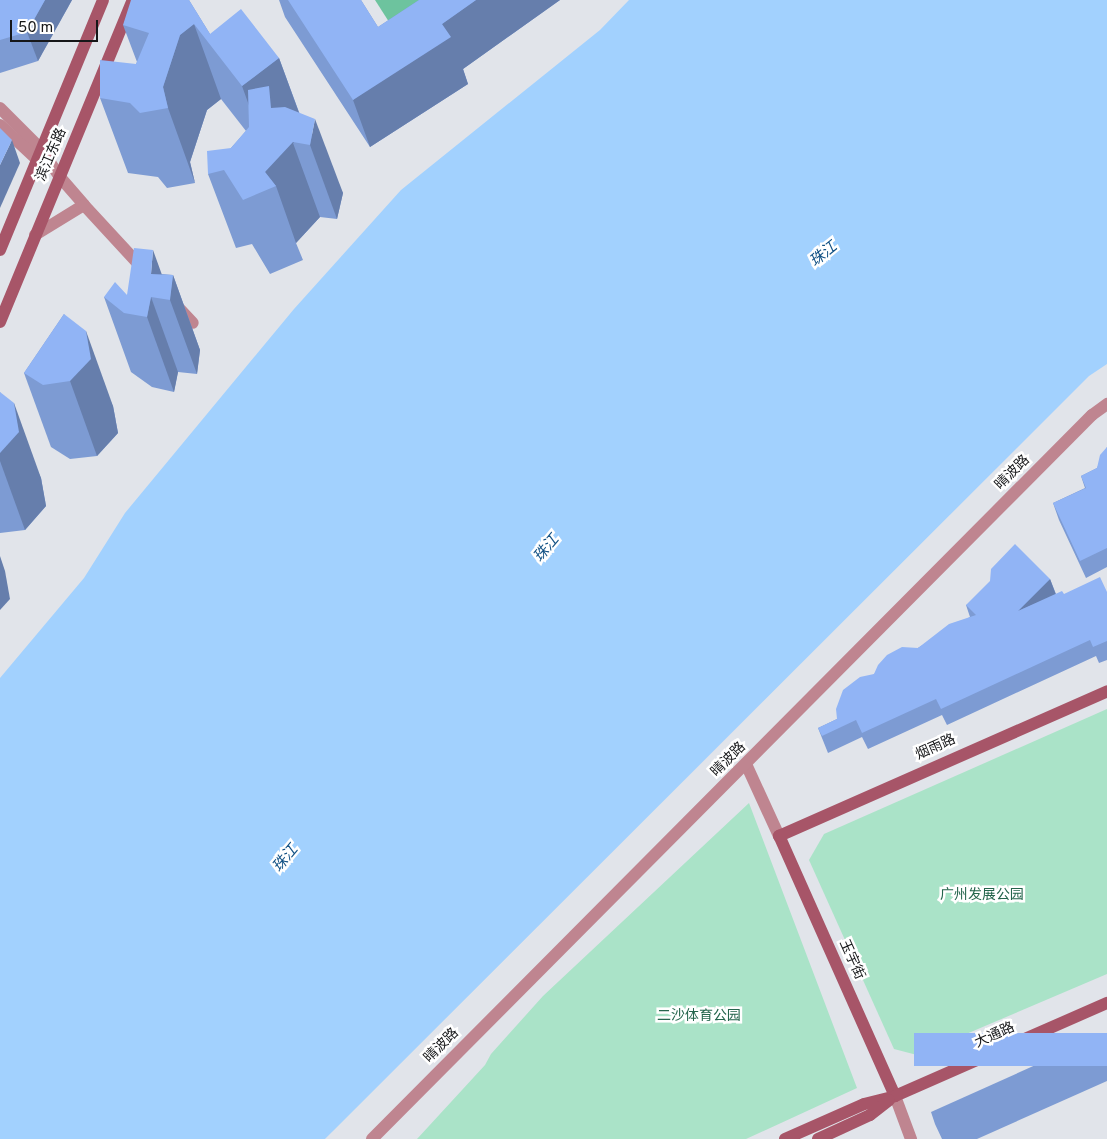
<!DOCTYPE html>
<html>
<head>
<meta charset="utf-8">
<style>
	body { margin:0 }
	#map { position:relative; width:1107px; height:1139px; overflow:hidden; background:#e1e4ea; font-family:Overpass,"Noto Sans SC",sans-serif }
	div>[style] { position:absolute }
	.green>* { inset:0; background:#aae3c8 }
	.forest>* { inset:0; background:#6dc39e }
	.water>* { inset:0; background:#a2d1fe }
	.minor>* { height:12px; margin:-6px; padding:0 6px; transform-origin:6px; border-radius:6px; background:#bf8590 }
	.tertiary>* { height:12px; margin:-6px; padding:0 6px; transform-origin:6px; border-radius:6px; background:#bf8590 }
	.secondary>* { height:12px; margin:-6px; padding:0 6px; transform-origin:6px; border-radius:6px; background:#a75568 }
	.wall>* { inset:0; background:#7d9bd3 }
	.shaded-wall>* { inset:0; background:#667eac }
	.building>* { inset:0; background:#91b4f5; transform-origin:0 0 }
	span { translate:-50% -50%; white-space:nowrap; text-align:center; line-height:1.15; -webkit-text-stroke:5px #fff; paint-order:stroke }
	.street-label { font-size:14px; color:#161719 }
	.park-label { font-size:14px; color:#24654c }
	.water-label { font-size:15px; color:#135285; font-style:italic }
	.scale { position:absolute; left:10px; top:20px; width:88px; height:22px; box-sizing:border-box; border:2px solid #161719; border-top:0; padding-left:6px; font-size:15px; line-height:18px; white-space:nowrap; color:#161719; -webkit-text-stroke:4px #fff; paint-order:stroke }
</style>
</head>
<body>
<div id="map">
	<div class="green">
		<div style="clip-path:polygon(1107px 709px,1107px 974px,917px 1055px,894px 1049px,809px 860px,824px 834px)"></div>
		<div style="clip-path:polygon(749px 803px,857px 1088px,746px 1139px,417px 1139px,485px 1065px,491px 1054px,543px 996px)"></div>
	</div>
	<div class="forest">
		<div style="clip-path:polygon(375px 0,453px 0,398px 36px)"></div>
	</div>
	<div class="water">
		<div style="clip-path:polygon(629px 0,1107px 0,1107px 364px,1089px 376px,325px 1139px,0 1139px,0 678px,84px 578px,125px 513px,294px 309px,401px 190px,600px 30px)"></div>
	</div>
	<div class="minor">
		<div style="left:59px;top:176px;width:38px;rotate:49deg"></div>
		<div style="left:35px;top:235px;width:57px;rotate:-31.5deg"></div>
		<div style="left:84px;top:205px;width:87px;rotate:47.3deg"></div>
		<div style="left:177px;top:306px;width:23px;rotate:47deg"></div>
		<div style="left:746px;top:764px;width:79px;rotate:65.4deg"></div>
		<div style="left:895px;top:1096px;width:46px;rotate:69.6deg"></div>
		<div style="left:372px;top:1139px;width:1021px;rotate:-45.16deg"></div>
		<div style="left:1092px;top:415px;width:19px;rotate:-36deg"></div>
	</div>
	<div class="tertiary">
		<div style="left:0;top:108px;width:58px;rotate:45deg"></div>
		<div style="left:41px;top:149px;width:32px;rotate:56deg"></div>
		<div style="left:0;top:125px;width:60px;rotate:43deg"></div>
	</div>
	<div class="secondary">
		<div style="left:0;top:250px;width:270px;rotate:-67.6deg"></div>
		<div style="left:0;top:322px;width:348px;rotate:-67.6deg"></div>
		<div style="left:895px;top:1096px;width:285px;rotate:-114deg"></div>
		<div style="left:779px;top:836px;width:359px;rotate:-23.8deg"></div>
		<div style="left:785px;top:1139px;width:86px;rotate:-23.9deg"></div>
		<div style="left:864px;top:1104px;width:32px;rotate:-14deg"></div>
		<div style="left:895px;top:1096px;width:232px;rotate:-23.7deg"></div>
		<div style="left:818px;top:1139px;width:57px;rotate:-24.8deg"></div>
		<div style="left:870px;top:1115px;width:24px;rotate:-38deg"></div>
	</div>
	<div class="wall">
		<div style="clip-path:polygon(0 0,72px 0,38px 61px,0 73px)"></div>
		<div style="clip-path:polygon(189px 0,210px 34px,279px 58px,299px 112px,343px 193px,337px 219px,320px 217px,296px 243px,303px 260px,270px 274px,252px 244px,236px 248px,208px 174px,246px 131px,221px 99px,207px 110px,190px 162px,195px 183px,167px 188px,158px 177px,128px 173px,100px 98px,136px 64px,137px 62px,123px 25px)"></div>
		<div style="clip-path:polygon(279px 0,361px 0,378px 27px,419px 0,560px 0,463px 69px,468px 84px,370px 147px,285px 17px)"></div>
		<div style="clip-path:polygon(162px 274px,173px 275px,200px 350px,197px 374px,178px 372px,174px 392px,152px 387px,131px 372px,104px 297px,127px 295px)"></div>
		<div style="clip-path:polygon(64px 314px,113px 406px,118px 433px,97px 456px,70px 459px,51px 447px,24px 373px)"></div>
		<div style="clip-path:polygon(0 392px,41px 478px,46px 506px,25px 530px,0 533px)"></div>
		<div style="clip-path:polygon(1107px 447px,1107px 567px,1086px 578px,1059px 520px,1053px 503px,1085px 488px,1081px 476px,1097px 468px)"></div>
		<div style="clip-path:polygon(1050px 579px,1056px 594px,1064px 594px,1107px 592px,1107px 660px,1099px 663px,1096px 656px,947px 725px,942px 715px,868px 749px,862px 737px,828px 753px,818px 728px,837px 719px,874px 674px,970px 617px,966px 605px)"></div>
		<div style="clip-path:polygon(1107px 1033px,1107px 1081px,977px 1139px,942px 1139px,935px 1124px,931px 1112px)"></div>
	</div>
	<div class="shaded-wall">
		<div style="clip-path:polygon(45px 0,72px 0,38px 61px,27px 32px)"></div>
		<div style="clip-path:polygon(476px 0,560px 0,463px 69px,468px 84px,370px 147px,353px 100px,442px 24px)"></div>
		<div style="clip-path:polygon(194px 24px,221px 99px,207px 110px,190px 162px,195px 183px,168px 108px,163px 87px,180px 35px)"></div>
		<div style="clip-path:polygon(279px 58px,306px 132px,293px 143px,320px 217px,296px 243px,276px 186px,265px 172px,269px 161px,242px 86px)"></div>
		<div style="clip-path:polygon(315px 119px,343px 193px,337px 219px,310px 145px)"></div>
		<div style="clip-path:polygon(12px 140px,20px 163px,0 208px,0 165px)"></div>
		<div style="clip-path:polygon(153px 250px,170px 297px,173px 275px,200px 350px,197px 374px,170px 300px,151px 274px)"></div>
		<div style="clip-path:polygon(151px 297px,178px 372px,174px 392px,147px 317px)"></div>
		<div style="clip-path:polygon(86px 331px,113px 406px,118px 433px,97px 456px,70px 381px)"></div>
		<div style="clip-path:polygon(14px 403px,41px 478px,46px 506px,25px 530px,0 461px,0 453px)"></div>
		<div style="clip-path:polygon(0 556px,5px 571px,10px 599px,0 610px)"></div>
		<div style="clip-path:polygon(1050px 579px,1056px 595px,1018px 611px)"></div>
	</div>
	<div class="building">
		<div style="clip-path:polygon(0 0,45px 0,27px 32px,0 40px)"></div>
		<div style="clip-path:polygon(131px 0,189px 0,210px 34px,241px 9px,279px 58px,242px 86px,194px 24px,180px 35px,163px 87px,168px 108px,140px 113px,130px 103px,100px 98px,100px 60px,136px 64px,149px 33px,123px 25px)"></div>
		<div style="clip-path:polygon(288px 0,361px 0,378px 27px,419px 0,476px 0,442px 24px,451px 37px,353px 100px)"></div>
		<div style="clip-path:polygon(269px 86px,271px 108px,285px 107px,315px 119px,310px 145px,293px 142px,265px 172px,276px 186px,243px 200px,224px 170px,208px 174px,207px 151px,231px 148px,249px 127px,248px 90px)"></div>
		<div style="clip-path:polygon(0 128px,12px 140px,0 165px)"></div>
		<div style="clip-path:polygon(134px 248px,153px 250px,151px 274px,173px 275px,170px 300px,151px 297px,147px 317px,124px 313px,104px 297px,115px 282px,127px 295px)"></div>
		<div style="clip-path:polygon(64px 314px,86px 331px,91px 359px,70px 381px,43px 385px,24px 373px)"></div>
		<div style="clip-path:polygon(0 392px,14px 403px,19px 432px,0 453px)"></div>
		<div style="clip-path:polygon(1107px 447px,1107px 548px,1080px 561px,1053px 503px,1086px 488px,1081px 476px,1097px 468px,1100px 455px)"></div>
		<div style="clip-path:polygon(1015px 544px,1050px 579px,1018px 611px,1062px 591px,1064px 594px,1100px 577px,1107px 592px,1107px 641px,1093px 647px,1090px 640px,941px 709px,936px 699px,862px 733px,856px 720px,822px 736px,818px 728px,837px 719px,836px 709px,843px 690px,860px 677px,874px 674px,878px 665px,887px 655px,902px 647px,918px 648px,949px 624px,976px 615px,966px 605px,990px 581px,991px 569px)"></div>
		<div style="left:1107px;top:1033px;width:33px;height:193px;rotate:90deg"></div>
	</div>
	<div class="street-label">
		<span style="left:52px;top:155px;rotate:-67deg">滨江东路</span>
		<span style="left:1013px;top:473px;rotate:-45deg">晴波路</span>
		<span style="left:936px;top:748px;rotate:-24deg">烟雨路</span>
		<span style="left:729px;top:760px;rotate:-45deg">晴波路</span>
		<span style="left:851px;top:960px;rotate:66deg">玉宇街</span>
		<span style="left:995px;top:1036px;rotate:-24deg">大通路</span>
		<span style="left:442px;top:1046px;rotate:-45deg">晴波路</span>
	</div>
	<div class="park-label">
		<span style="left:982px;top:896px">广州发展公园</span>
		<span style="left:699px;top:1017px">二沙体育公园</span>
	</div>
	<div class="water-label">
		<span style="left:824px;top:255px;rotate:-39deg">珠江</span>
		<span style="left:547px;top:549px;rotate:-50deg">珠江</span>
		<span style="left:286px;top:859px;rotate:-50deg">珠江</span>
	</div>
	<div class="scale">50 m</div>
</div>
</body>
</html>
